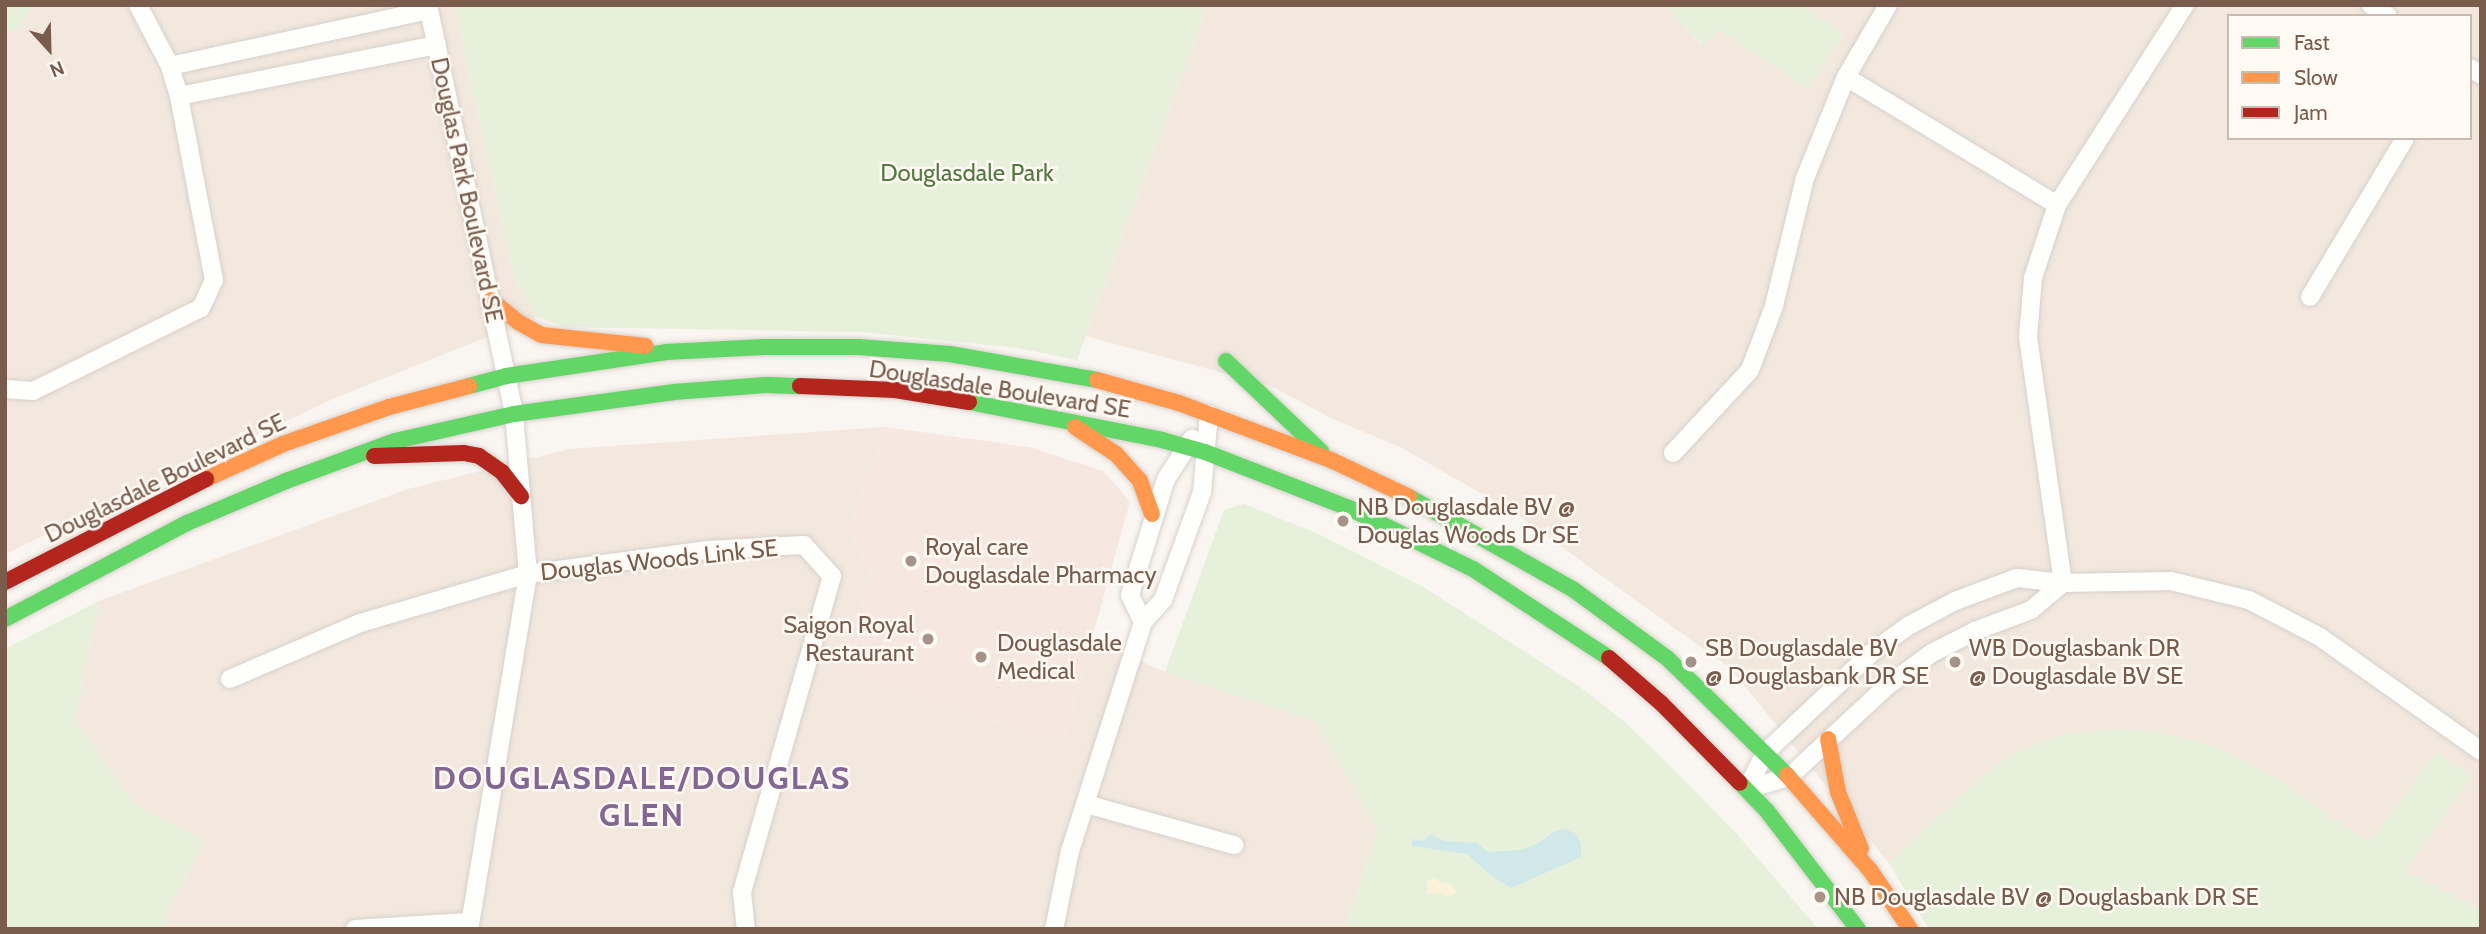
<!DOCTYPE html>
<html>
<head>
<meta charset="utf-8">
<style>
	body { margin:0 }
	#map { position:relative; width:2486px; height:934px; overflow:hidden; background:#f9f5f0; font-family:Cabin,sans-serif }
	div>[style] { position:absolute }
	.residential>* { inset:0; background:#f2e8de }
	.commercial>* { inset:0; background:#f6e8e1 }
	.green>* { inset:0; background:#e7f0db }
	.sand>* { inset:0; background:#fbf2d9 }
	.water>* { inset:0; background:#d0e8ea }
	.roads { filter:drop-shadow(0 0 2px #d7d1cb) drop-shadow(0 0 2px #d7d1cb) }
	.street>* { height:18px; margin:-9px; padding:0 9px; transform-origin:9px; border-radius:9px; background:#fefefd }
	.fast>* { height:16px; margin:-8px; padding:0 8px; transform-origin:8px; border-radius:8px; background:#63d668 }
	.slow>* { height:16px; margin:-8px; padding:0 8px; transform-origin:8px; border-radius:8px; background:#ff974d }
	.jam>* { height:16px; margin:-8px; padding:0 8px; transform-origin:8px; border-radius:8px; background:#b3261e }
	.dots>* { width:19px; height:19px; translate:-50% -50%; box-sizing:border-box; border:4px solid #fffaf3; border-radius:50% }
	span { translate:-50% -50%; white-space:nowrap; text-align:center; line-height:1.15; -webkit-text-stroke:5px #fffaf3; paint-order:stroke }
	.park-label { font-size:24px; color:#537a41 }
	.street-label { font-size:24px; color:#7a5c4d }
	.poi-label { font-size:24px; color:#7a5c4d }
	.left { translate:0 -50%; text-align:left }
	.right { translate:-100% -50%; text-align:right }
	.district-label { font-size:32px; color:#846695; font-weight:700; letter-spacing:2px }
	.frame { position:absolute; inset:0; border:7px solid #7a5c4d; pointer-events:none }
	.legend { position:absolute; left:2227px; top:14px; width:245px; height:126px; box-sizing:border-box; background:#fffaf3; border:2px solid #cabbb1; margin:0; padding:9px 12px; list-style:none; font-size:21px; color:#7a5c4d }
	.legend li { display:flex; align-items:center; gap:14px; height:35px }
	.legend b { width:35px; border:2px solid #cabbb1 }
	.north { position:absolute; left:14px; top:14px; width:70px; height:70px; -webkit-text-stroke:5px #fffaf3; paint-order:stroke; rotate:158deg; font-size:19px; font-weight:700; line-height:28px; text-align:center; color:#7a5c4d }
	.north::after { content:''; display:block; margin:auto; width:24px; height:32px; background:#7a5c4d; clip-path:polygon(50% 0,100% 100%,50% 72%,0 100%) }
</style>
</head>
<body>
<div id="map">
	<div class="residential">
		<div style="clip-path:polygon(5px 5px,454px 5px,511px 264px,518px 286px,537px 317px,335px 398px,5px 554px)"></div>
		<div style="clip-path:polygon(evenodd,1208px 5px,1664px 5px,1701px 45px,1718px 29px,1809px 89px,1844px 34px,1801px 5px,2481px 5px,2481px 929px,1929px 929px,1889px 863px,1730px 668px,1512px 511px,1402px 448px,1331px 418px,1271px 386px,1086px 336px,1208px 5px,2229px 16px,2470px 16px,2470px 138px,2229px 138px,2229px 16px)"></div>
		<div style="clip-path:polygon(886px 427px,849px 528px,872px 579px,832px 670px,1063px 744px,1092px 639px,1165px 672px,1315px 721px,1377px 829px,1345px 929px,167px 929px,168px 910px,205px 841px,135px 805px,75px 719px,99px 601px,408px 489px,569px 449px)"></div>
	</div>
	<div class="commercial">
		<div style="clip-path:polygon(886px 427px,1029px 447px,1103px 471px,1130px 501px,1063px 744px,832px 670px,872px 579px,849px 528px)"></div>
	</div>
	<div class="green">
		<div style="clip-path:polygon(5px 5px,35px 5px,15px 29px,5px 34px)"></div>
		<div style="clip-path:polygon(454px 5px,1208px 5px,1077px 360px,1018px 348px,860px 332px,565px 327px,537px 317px,518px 286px,511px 264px)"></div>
		<div style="clip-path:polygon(1664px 5px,1801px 5px,1844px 34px,1809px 89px,1718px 30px,1702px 45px)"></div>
		<div style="clip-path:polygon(1244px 504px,1316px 533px,1425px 588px,1580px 687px,1625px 722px,1678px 774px,1736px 833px,1818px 929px,1345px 929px,1377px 829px,1315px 721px,1165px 672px,1224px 510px)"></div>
		<div style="clip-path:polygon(99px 601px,75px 719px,135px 805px,205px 841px,168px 910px,167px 929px,5px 929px,5px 649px)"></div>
		<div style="clip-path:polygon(2114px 729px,2168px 734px,2222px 749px,2280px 781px,2369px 843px,2436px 752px,2472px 777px,2405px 871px,2481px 909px,2481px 929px,1929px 929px,1889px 863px,1974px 783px,2009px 756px,2055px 736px)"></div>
	</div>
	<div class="sand">
		<div style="clip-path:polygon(1433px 878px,1444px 884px,1451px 883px,1457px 893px,1448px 897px,1441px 893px,1427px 894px,1427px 882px)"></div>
	</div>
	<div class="water">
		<div style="clip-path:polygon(1564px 829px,1575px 833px,1581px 843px,1581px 857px,1511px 888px,1490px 875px,1467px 854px,1412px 846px,1412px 839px,1423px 841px,1431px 834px,1444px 841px,1477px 843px,1488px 852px,1521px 850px,1537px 844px,1553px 832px)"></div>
	</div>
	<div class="roads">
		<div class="street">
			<div style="left:428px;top:5px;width:418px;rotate:78.1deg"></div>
			<div style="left:514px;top:414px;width:161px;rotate:85deg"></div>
			<div style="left:528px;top:574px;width:360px;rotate:99.4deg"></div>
			<div style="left:2371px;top:5px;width:20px;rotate:33deg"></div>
			<div style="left:170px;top:66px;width:265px;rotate:-12.2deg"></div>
			<div style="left:2470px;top:68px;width:13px;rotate:32deg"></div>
			<div style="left:1846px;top:77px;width:247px;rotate:31.2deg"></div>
			<div style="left:179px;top:96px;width:263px;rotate:-11.2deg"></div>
			<div style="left:2310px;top:297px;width:185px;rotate:-59.1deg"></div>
			<div style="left:5px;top:389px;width:28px;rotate:4deg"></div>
			<div style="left:33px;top:391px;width:187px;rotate:-26.3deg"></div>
			<div style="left:201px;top:308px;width:31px;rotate:-65deg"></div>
			<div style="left:214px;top:280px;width:187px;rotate:-100.8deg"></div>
			<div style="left:179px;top:96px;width:31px;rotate:-107deg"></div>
			<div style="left:170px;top:66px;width:69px;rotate:-117.7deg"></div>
			<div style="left:1673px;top:453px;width:113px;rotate:-47.1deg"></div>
			<div style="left:1750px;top:370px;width:68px;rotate:-69.4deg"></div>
			<div style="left:1774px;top:306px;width:132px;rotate:-76.4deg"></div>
			<div style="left:1805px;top:178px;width:109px;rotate:-67.9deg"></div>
			<div style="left:1846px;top:77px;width:83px;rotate:-59.7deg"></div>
			<div style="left:2063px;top:583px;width:248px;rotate:-98.1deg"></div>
			<div style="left:2028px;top:337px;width:59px;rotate:-85.2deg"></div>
			<div style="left:2033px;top:278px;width:77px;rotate:-71.8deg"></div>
			<div style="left:2057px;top:205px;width:237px;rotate:-57.4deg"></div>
			<div style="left:1143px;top:622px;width:30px;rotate:-116deg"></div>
			<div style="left:1130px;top:595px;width:121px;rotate:-72.8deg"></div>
			<div style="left:1166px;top:479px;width:48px;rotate:-57deg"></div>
			<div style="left:230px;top:679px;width:142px;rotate:-23.3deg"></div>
			<div style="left:360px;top:623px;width:175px;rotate:-16.3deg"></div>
			<div style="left:528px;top:574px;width:182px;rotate:-7.6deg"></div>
			<div style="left:708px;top:550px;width:96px;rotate:-3deg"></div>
			<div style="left:804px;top:545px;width:42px;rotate:47.9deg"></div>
			<div style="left:832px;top:576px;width:329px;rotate:105.9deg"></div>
			<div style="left:742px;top:892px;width:37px;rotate:84deg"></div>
			<div style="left:1747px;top:789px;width:40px;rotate:-63.4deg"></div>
			<div style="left:1765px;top:753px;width:146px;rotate:-43.3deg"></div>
			<div style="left:1871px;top:653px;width:46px;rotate:-36.1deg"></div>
			<div style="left:1908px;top:626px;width:53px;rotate:-28deg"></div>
			<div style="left:1955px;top:601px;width:66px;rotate:-20.4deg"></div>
			<div style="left:2017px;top:578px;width:46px;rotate:6.2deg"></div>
			<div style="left:2063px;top:583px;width:108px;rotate:-1.1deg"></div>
			<div style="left:2171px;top:581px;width:80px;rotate:13.7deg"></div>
			<div style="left:2249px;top:600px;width:80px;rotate:27.5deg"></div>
			<div style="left:2320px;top:637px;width:197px;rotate:35.3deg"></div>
			<div style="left:1747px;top:789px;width:44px;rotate:-15.9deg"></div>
			<div style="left:1789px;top:777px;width:134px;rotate:-42.9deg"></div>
			<div style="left:1887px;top:686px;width:56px;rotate:-36.3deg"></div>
			<div style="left:1932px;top:653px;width:48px;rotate:-27.1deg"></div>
			<div style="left:1975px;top:631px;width:60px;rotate:-20.6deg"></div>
			<div style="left:2031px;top:610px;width:42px;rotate:-40.2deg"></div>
			<div style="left:1086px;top:804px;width:154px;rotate:15.5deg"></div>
			<div style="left:355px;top:929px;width:113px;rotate:-3.5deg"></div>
			<div style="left:1054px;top:929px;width:80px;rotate:-78.4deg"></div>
			<div style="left:1070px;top:851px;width:240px;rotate:-72.3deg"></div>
			<div style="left:1143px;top:622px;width:30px;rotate:-48deg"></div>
			<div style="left:1163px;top:600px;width:115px;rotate:-70.1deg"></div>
			<div style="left:1202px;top:492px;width:78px;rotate:-84.9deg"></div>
		</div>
		<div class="fast">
			<div style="left:1226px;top:361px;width:131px;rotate:43.5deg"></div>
			<div style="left:469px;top:386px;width:38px;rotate:-15deg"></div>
			<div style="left:506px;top:376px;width:162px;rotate:-8.5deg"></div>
			<div style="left:666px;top:352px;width:98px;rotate:-2.9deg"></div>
			<div style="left:764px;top:347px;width:94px"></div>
			<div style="left:858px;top:347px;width:92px;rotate:4.4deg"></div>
			<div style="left:950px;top:354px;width:149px;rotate:10deg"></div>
			<div style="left:969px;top:402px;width:197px;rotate:11.1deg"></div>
			<div style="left:1162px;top:440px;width:45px;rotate:15.6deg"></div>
			<div style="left:1205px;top:452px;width:157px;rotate:21.3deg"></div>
			<div style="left:1351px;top:509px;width:136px;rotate:26.2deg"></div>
			<div style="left:1473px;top:569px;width:163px;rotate:33.2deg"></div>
			<div style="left:1409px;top:497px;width:189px;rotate:29.4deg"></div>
			<div style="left:1574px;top:590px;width:115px;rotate:36.2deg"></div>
			<div style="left:1667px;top:658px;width:168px;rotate:44.3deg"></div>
			<div style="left:5px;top:619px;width:206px;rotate:-27.8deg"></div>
			<div style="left:187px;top:523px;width:108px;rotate:-23deg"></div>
			<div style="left:286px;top:481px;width:116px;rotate:-20.2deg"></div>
			<div style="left:395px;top:441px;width:122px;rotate:-12.8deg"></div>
			<div style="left:514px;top:414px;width:162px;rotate:-7.8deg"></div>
			<div style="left:674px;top:392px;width:92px;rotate:-4.4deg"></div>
			<div style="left:766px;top:385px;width:34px;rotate:2deg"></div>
			<div style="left:1740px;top:783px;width:39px;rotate:46deg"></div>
			<div style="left:1767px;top:811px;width:149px;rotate:52.4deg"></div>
		</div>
		<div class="slow">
			<div style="left:491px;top:300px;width:35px;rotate:39deg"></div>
			<div style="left:518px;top:322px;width:26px;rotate:29deg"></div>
			<div style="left:541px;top:335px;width:105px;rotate:6deg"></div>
			<div style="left:1097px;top:380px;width:85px;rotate:15.7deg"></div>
			<div style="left:1179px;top:403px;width:165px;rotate:20.6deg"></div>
			<div style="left:1333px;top:461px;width:84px;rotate:25.3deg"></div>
			<div style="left:1075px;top:427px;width:49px;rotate:33.4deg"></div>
			<div style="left:1116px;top:454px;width:36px;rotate:48deg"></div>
			<div style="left:1140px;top:481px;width:35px;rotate:70deg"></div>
			<div style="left:206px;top:479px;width:85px;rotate:-24.4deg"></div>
			<div style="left:283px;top:444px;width:112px;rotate:-19.2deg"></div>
			<div style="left:389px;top:407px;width:83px;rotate:-14.7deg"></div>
			<div style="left:1828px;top:739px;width:54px;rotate:79.3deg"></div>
			<div style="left:1838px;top:792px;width:61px;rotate:68deg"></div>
			<div style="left:1787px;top:775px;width:126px;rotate:48.9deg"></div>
			<div style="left:1870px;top:870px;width:71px;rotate:55.9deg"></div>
		</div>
		<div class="jam">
			<div style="left:800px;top:386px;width:95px;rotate:2.4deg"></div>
			<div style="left:895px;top:390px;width:75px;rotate:9.2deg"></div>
			<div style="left:374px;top:456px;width:90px;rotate:-1.9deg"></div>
			<div style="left:464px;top:453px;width:15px;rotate:11deg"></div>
			<div style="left:479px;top:456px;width:28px;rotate:35deg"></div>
			<div style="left:502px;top:472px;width:31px;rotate:52deg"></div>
			<div style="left:5px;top:582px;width:226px;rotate:-27.1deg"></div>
			<div style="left:1609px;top:658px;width:69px;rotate:40.9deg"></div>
			<div style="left:1661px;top:703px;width:112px;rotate:45.4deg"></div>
		</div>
	</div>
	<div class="dots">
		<div style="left:1343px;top:521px;background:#a69286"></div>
		<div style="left:911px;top:561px;background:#a69286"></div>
		<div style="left:928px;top:639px;background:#a69286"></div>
		<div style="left:981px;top:657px;background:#a69286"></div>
		<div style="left:1691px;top:662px;background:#a69286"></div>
		<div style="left:1955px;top:662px;background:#a69286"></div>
		<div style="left:1820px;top:897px;background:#a69286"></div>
	</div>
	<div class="park-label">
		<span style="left:967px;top:173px">Douglasdale Park</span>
	</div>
	<div class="street-label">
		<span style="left:467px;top:190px;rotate:78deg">Douglas Park Boulevard SE</span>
		<span style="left:1000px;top:389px;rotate:9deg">Douglasdale Boulevard SE</span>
		<span style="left:165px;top:478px;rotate:-26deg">Douglasdale Boulevard SE</span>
		<span style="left:659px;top:560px;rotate:-6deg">Douglas Woods Link SE</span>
	</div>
	<div class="poi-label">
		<span class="left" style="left:1357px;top:521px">NB Douglasdale BV @<br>Douglas Woods Dr SE</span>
		<span class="left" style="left:925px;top:561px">Royal care<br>Douglasdale Pharmacy</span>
		<span class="right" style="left:914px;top:639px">Saigon Royal<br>Restaurant</span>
		<span class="left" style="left:997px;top:657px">Douglasdale<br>Medical</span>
		<span class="left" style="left:1705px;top:662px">SB Douglasdale BV<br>@ Douglasbank DR SE</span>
		<span class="left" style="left:1969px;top:662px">WB Douglasbank DR<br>@ Douglasdale BV SE</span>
		<span class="left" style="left:1834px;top:897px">NB Douglasdale BV @ Douglasbank DR SE</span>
	</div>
	<div class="district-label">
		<span style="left:642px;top:797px">DOUGLASDALE/DOUGLAS<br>GLEN</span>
	</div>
	<div class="frame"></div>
	<ul class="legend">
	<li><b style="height:9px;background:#63d668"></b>Fast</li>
	<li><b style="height:9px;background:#ff974d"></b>Slow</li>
	<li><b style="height:9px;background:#b3261e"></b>Jam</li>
	</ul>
	<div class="north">N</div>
</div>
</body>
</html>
